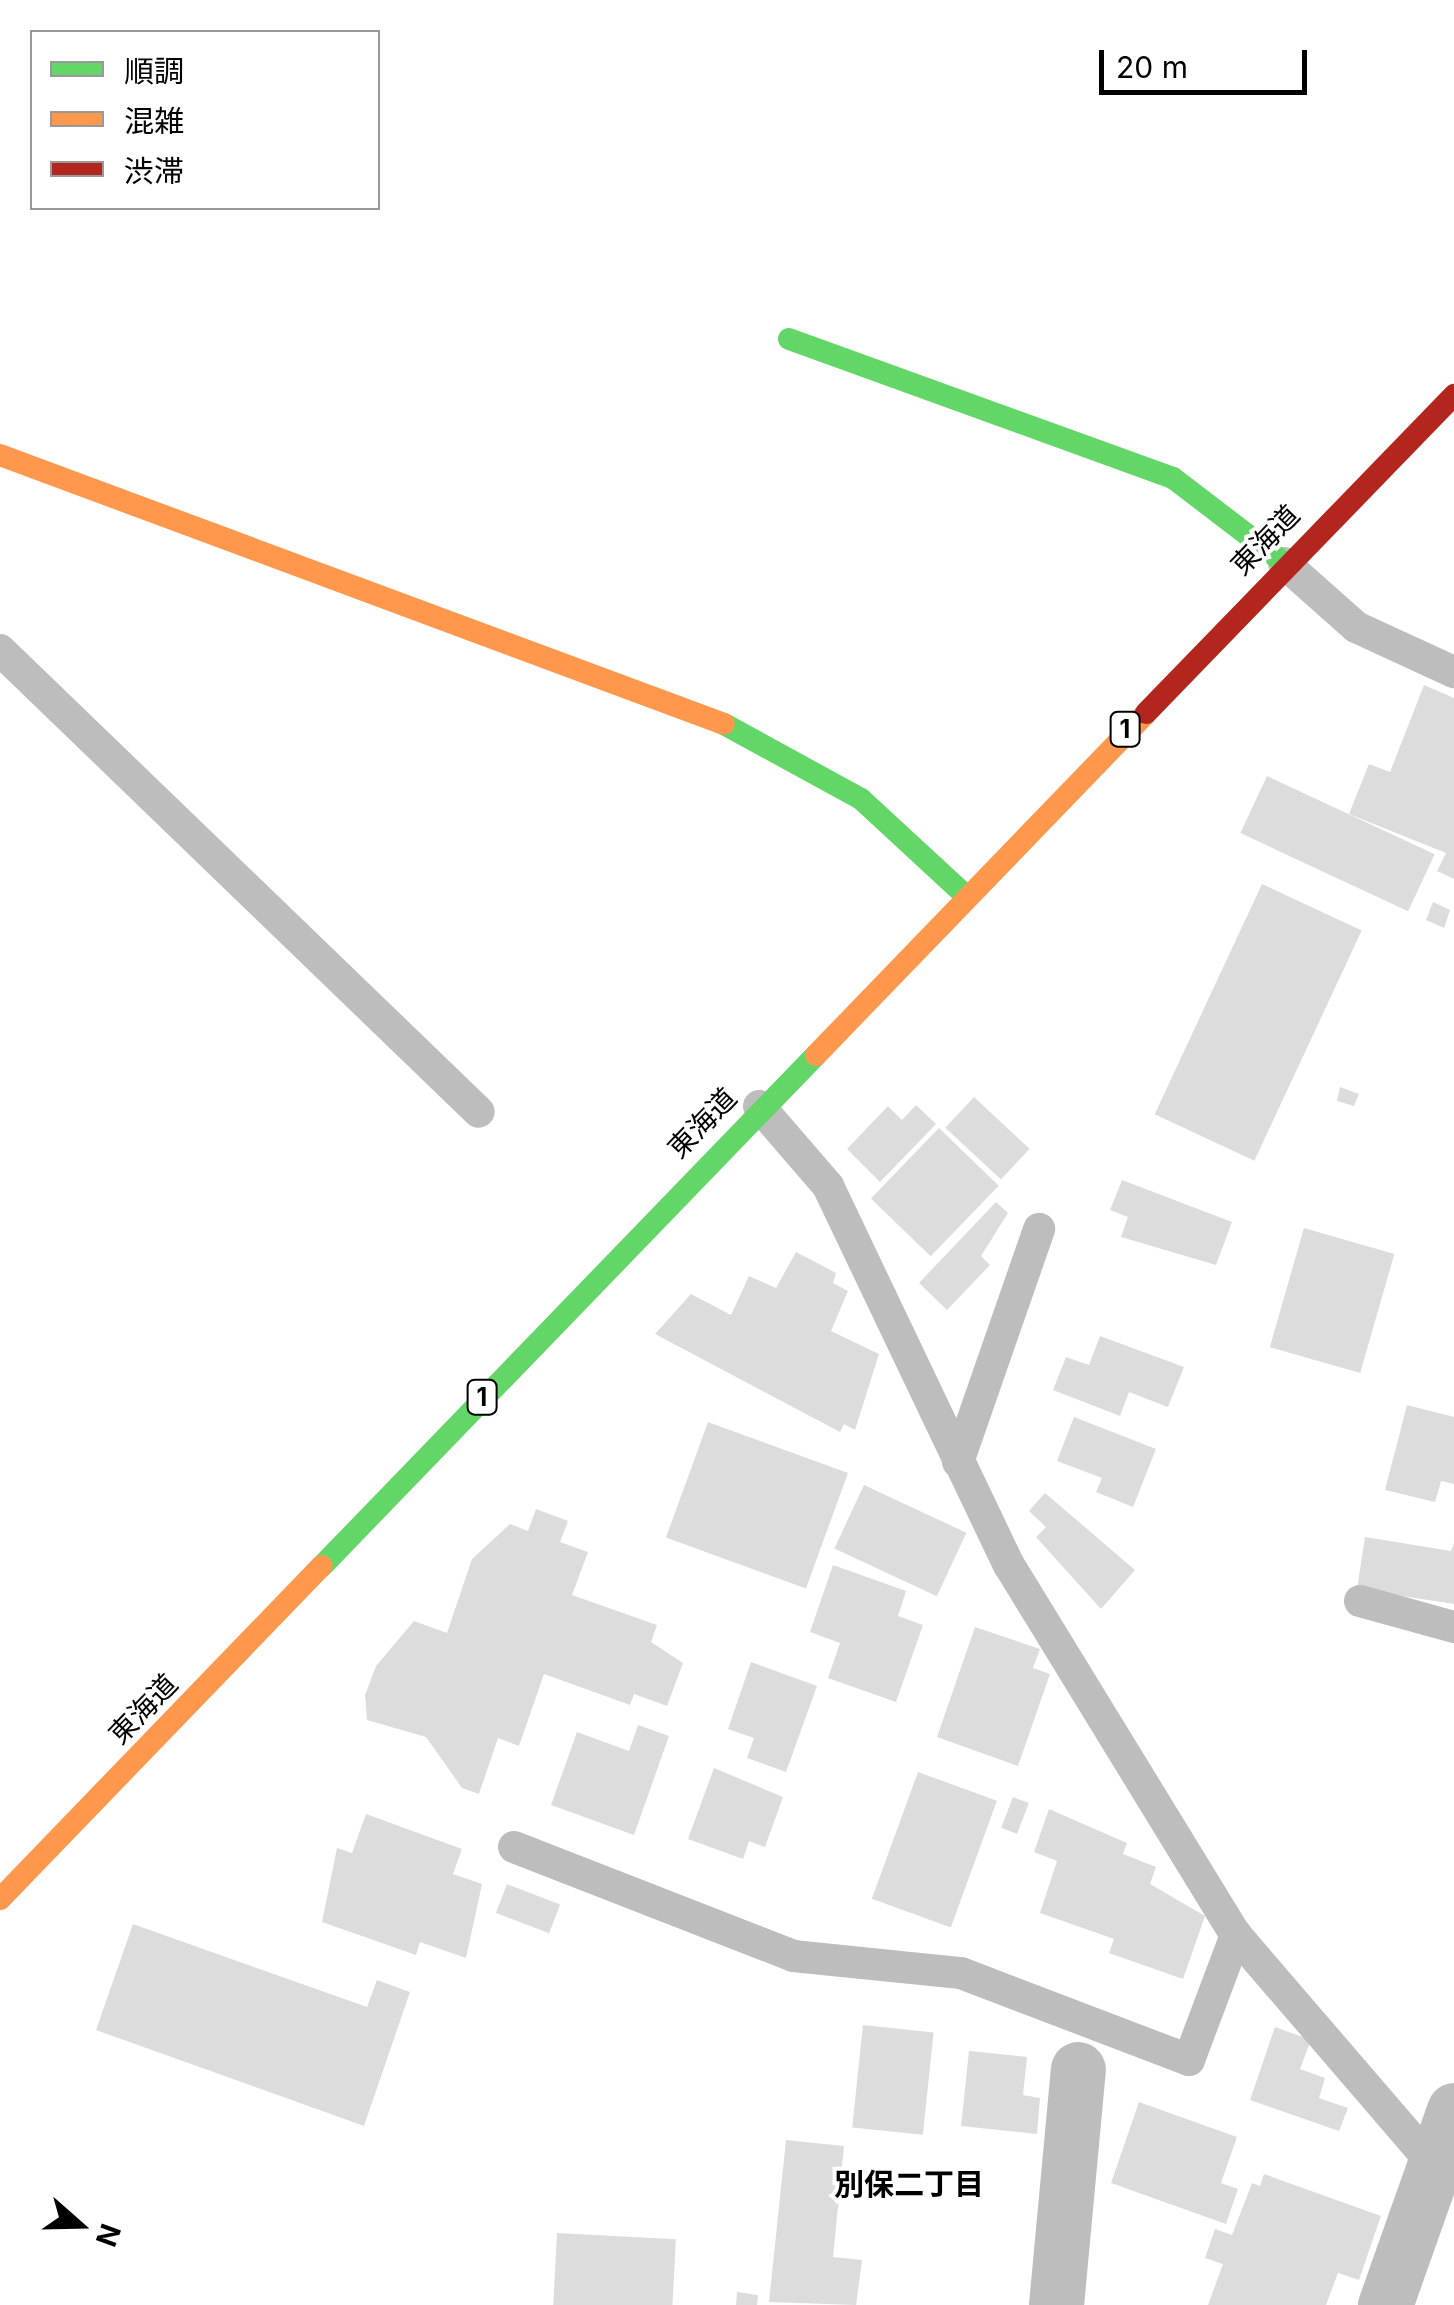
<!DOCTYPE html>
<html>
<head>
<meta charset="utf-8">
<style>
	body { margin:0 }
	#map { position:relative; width:1454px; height:2305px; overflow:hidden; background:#fff; font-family:Inter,"Noto Sans JP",sans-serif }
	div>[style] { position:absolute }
	.building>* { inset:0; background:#dcdcdc; transform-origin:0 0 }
	.lane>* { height:32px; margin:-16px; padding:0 16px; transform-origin:16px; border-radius:16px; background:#bdbdbd }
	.street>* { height:55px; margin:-27.5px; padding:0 27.5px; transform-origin:27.5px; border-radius:27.5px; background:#bdbdbd }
	.fast>* { height:22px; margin:-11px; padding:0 11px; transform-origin:11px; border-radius:11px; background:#63d668 }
	.slow>* { height:22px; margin:-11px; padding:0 11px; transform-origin:11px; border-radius:11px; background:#ff974d }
	.jam>* { height:22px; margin:-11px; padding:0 11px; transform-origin:11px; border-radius:11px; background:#b3261e }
	span { translate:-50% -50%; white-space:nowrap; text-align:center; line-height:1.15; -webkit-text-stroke:8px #fff; paint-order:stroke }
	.shield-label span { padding:2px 8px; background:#fff; border:2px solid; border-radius:8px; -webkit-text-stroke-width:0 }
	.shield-label { font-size:25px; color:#000; font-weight:700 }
	.street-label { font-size:28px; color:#000 }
	.neighbourhood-label { font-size:30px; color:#000; font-weight:700 }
	.legend { position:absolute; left:30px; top:30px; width:350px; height:180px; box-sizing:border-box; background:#fff; border:2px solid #999; margin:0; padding:12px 18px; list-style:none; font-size:30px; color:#000 }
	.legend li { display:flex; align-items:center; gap:20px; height:50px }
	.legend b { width:50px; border:2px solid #999 }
	.north { position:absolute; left:30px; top:2175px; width:100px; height:100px; -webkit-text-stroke:8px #fff; paint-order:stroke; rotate:110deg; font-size:28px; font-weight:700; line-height:40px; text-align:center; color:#000 }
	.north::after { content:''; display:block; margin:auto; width:35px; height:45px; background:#000; clip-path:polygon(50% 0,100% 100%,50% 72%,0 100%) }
	.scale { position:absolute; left:1099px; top:50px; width:208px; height:45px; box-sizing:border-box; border:5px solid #000; border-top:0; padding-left:12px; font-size:30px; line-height:35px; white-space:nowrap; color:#000; -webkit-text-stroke:8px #fff; paint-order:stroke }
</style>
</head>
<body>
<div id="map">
	<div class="building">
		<div style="clip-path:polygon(1424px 685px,1454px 698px,1454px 879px,1437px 871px,1446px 853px,1349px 814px,1369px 764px,1390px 772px)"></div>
		<div style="left:1267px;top:776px;width:185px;height:63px;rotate:25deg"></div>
		<div style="left:1262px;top:884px;width:110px;height:254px;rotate:25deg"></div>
		<div style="clip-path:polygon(1433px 902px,1450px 910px,1444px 928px,1426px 920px)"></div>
		<div style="clip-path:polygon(1340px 1087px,1359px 1094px,1354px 1106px,1337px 1101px)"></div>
		<div style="left:974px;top:1097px;width:76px;height:42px;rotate:43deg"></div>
		<div style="clip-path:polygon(916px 1105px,936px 1124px,880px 1182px,847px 1149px,888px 1106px,902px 1120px)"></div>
		<div style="left:939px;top:1128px;width:83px;height:98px;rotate:44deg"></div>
		<div style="clip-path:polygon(1122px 1180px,1232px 1222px,1216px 1265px,1121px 1237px,1128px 1217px,1110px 1210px)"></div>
		<div style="clip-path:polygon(996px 1202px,1008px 1213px,981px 1256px,990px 1265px,947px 1310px,919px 1283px)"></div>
		<div style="left:1304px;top:1228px;width:94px;height:124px;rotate:16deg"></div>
		<div style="clip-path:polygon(796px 1252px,836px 1273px,833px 1283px,848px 1291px,831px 1331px,879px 1354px,855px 1430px,844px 1424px,840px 1432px,655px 1334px,691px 1294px,731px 1315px,749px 1276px,776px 1288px)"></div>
		<div style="clip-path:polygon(1100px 1336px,1184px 1367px,1168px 1407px,1129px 1392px,1120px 1416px,1053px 1390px,1066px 1357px,1089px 1365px)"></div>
		<div style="clip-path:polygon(1407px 1405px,1454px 1417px,1454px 1484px,1441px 1481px,1435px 1502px,1385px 1490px)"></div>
		<div style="clip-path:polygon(1074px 1417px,1156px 1449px,1133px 1507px,1096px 1492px,1102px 1478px,1057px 1461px)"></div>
		<div style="left:708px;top:1422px;width:149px;height:123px;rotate:20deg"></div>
		<div style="left:864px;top:1485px;width:113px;height:70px;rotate:25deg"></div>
		<div style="clip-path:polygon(1045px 1493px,1135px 1570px,1101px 1609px,1036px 1537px,1046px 1527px,1029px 1511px)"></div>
		<div style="clip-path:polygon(536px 1509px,568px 1521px,560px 1542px,588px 1552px,572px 1595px,657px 1625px,651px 1642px,683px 1663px,667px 1706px,634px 1694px,630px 1705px,544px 1674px,519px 1746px,498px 1738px,479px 1794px,462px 1788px,426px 1737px,367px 1720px,365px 1695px,376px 1666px,414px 1621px,447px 1633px,472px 1559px,510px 1524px,528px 1531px)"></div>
		<div style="clip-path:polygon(1365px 1537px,1451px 1551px,1454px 1543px,1454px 1604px,1357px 1589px)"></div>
		<div style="clip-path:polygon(833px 1565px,906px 1591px,898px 1616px,923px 1625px,896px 1702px,828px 1678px,840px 1643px,810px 1632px)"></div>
		<div style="clip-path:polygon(975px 1627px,1040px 1649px,1033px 1668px,1050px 1674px,1018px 1766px,937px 1737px)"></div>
		<div style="clip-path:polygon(751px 1662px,817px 1686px,786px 1772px,747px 1758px,754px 1738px,728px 1729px)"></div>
		<div style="clip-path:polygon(638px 1725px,669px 1736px,634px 1835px,551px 1805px,577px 1732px,629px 1751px)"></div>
		<div style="clip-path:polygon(714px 1768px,783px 1797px,765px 1847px,749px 1841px,743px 1859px,688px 1839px)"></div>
		<div style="left:918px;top:1772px;width:84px;height:135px;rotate:20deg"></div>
		<div style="left:1013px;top:1797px;width:17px;height:33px;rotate:21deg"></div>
		<div style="clip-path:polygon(1049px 1809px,1127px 1843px,1123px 1854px,1156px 1867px,1150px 1884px,1205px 1916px,1183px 1979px,1109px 1953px,1114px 1939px,1040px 1913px,1057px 1861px,1034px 1852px)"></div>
		<div style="clip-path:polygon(366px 1814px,462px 1849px,453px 1874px,482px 1884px,466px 1958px,420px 1942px,416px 1955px,322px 1922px,337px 1848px,352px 1853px)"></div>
		<div style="left:507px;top:1884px;width:57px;height:31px;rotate:21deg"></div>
		<div style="clip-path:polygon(133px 1924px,367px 2007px,377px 1980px,410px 1992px,364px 2126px,96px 2030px)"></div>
		<div style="left:863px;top:2025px;width:71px;height:103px;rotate:6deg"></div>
		<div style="clip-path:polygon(1275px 2027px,1311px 2040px,1300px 2069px,1325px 2078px,1319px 2098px,1348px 2108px,1339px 2131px,1250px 2100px)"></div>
		<div style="clip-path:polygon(969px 2051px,1027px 2057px,1023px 2095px,1040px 2098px,1037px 2134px,961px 2126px)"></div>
		<div style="clip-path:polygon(1139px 2102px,1237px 2137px,1221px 2183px,1238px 2189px,1226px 2224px,1111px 2183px)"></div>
		<div style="clip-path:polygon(786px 2140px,844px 2146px,833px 2257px,862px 2260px,856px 2305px,769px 2302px)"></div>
		<div style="clip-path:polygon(1264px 2174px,1381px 2216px,1359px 2280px,1338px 2273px,1326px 2305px,1208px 2305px,1223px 2264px,1205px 2258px,1215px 2229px,1232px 2235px,1252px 2183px,1260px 2186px)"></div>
		<div style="left:557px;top:2233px;width:119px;height:72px;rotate:3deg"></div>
		<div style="clip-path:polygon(737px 2292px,758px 2295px,757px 2305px,736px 2305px)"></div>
	</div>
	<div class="lane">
		<div style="left:1284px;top:563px;width:96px;rotate:41.6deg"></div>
		<div style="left:1356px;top:627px;width:108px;rotate:24.7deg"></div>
		<div style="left:0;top:650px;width:665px;rotate:43.97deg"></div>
		<div style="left:759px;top:1106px;width:106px;rotate:49.2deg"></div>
		<div style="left:828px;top:1186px;width:420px;rotate:64.5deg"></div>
		<div style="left:1009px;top:1565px;width:434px;rotate:58.5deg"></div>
		<div style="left:1236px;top:1935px;width:303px;rotate:49.3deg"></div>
		<div style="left:958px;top:1462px;width:247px;rotate:-70.8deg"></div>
		<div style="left:1360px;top:1601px;width:98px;rotate:15.5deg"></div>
		<div style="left:514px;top:1847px;width:300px;rotate:21.3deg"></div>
		<div style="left:793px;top:1956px;width:169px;rotate:5.8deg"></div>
		<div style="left:961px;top:1973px;width:244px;rotate:20.9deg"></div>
		<div style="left:1189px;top:2060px;width:134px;rotate:-69.4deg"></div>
	</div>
	<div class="street">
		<div style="left:1056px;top:2305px;width:237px;rotate:-84.7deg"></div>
		<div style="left:1385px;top:2305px;width:207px;rotate:-70.5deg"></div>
	</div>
	<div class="fast">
		<div style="left:789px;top:339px;width:408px;rotate:19.9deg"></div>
		<div style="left:1173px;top:478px;width:140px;rotate:37.4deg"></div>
		<div style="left:724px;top:724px;width:156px;rotate:28.7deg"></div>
		<div style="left:861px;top:799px;width:142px;rotate:42.7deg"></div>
		<div style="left:322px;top:1566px;width:711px;rotate:-45.97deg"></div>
	</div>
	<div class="slow">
		<div style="left:0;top:455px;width:772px;rotate:20.38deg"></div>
		<div style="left:816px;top:1055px;width:475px;rotate:-46deg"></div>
		<div style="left:0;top:1899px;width:463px;rotate:-46deg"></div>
	</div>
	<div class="jam">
		<div style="left:1146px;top:713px;width:443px;rotate:-45.9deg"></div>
	</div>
	<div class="shield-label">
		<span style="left:1125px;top:729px">1</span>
		<span style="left:482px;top:1397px">1</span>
	</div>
	<div class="street-label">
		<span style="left:1265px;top:540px;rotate:-46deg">東海道</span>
		<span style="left:702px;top:1123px;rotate:-46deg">東海道</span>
		<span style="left:143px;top:1709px;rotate:-46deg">東海道</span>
	</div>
	<div class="neighbourhood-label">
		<span style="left:909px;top:2184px">別保二丁目</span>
	</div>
	<ul class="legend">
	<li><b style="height:12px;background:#63d668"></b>順調</li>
	<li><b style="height:12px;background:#ff974d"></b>混雑</li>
	<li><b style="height:12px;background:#b3261e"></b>渋滞</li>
	</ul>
	<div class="north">N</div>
	<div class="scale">20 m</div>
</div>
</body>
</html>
